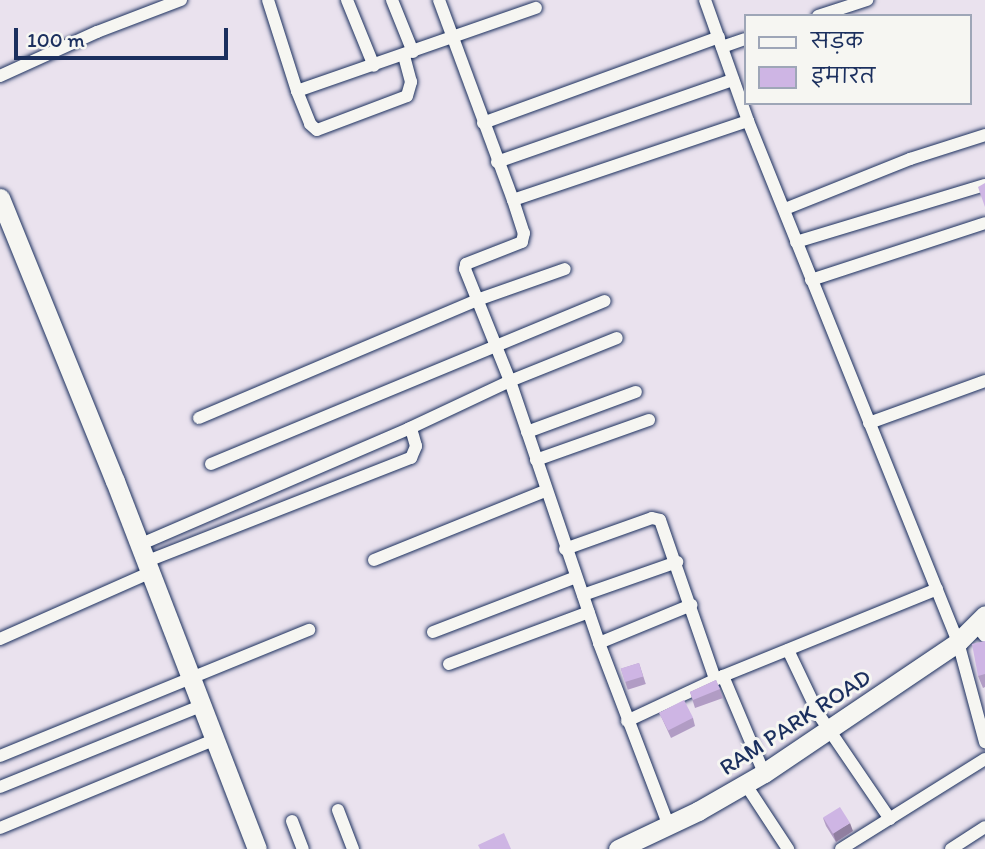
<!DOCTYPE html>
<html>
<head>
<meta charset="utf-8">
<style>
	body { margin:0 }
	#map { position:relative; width:985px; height:849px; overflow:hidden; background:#eae2ee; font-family:Itim,"Playpen Sans Deva",sans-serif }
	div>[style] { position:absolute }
	.roads { filter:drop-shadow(0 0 2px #1b2f5e) drop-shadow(0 0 2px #1b2f5e) }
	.street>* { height:12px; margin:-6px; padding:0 6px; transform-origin:6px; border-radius:6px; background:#f6f6f2 }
	.secondary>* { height:19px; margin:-9.5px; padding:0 9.5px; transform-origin:9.5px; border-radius:9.5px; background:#f6f6f2 }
	.wall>* { inset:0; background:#b19cc4; transform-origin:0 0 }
	.shaded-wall>* { inset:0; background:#907fa0 }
	.building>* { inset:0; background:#ceb5e4; transform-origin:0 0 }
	span { translate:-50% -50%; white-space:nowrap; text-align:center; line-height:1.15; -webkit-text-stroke:6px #f6f6f2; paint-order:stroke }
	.street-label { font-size:23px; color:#1b2f5e }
	.legend { position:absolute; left:744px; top:14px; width:228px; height:91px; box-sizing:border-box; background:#f6f6f2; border:2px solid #9ea6b7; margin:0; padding:9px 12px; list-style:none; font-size:21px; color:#1b2f5e }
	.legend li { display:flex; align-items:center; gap:14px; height:35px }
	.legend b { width:35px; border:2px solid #9ea6b7 }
	.scale { position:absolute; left:14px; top:28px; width:214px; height:32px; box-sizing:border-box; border:4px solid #1b2f5e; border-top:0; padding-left:9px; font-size:21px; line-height:24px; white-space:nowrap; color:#1b2f5e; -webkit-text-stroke:5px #f6f6f2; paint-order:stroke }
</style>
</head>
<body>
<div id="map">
	<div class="roads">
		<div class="street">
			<div style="left:268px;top:0;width:96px;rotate:72.3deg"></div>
			<div style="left:297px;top:91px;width:35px;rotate:68deg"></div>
			<div style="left:310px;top:124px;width:9px;rotate:41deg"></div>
			<div style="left:317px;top:130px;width:96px;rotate:-20.7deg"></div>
			<div style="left:407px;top:96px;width:15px;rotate:-74deg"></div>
			<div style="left:411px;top:82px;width:28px;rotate:-105deg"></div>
			<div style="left:347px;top:0;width:71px;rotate:67.8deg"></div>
			<div style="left:392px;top:0;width:56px;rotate:68deg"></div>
			<div style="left:439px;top:0;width:213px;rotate:69.7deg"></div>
			<div style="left:513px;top:200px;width:248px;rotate:-18.6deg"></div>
			<div style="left:705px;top:0;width:128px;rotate:70.4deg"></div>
			<div style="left:748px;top:121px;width:562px;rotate:68.05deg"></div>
			<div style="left:958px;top:642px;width:104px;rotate:74.9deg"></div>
			<div style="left:818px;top:16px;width:52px;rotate:-18.1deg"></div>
			<div style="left:722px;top:47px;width:24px;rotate:-19deg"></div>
			<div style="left:0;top:76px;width:107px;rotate:-24.4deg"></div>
			<div style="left:97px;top:32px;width:90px;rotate:-20.9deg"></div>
			<div style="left:297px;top:91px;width:253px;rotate:-19.2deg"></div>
			<div style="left:483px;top:123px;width:251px;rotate:-20deg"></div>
			<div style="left:497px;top:162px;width:250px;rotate:-19.2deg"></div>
			<div style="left:513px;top:200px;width:35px;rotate:72deg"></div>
			<div style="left:524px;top:233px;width:9px;rotate:103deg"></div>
			<div style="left:522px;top:242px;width:60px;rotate:158.6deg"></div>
			<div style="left:466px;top:264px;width:5px;rotate:101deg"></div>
			<div style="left:465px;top:269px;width:121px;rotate:68.1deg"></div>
			<div style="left:510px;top:381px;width:277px;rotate:71.2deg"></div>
			<div style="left:599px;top:643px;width:196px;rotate:69.1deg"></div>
			<div style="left:785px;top:209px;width:135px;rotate:-21.8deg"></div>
			<div style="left:910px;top:159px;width:79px;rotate:-17.7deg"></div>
			<div style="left:796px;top:242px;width:197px;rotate:-16.8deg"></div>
			<div style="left:811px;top:280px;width:183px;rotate:-18.1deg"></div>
			<div style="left:199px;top:418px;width:302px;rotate:-23deg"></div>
			<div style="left:477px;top:300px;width:93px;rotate:-19.4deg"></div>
			<div style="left:869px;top:423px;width:123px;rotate:-19.9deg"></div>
			<div style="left:527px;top:432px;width:116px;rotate:-20.2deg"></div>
			<div style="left:536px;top:460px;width:120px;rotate:-19.5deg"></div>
			<div style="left:211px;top:464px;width:426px;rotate:-22.5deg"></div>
			<div style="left:139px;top:545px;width:293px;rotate:-23.3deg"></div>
			<div style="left:408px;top:429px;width:113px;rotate:-25.2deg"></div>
			<div style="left:510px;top:381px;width:115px;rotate:-21.9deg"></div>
			<div style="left:565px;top:549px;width:92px;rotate:-19.6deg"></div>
			<div style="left:652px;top:518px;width:8px;rotate:14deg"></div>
			<div style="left:660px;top:520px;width:168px;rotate:70.9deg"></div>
			<div style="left:374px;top:560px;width:184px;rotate:-22deg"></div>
			<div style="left:145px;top:562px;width:286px;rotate:-21.4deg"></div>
			<div style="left:411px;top:458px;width:13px;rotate:-67deg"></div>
			<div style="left:416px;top:446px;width:19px;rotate:-106deg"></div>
			<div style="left:583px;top:595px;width:100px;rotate:-19.3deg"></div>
			<div style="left:976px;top:625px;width:14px;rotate:51deg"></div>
			<div style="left:433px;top:632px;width:153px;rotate:-21deg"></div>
			<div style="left:0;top:639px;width:163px;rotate:-23.9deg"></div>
			<div style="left:599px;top:643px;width:100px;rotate:-22.4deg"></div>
			<div style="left:788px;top:650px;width:72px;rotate:64.5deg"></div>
			<div style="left:819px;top:715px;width:126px;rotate:55.7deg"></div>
			<div style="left:449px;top:664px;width:149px;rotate:-20.4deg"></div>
			<div style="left:723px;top:676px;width:105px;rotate:67.1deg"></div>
			<div style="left:627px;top:721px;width:106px;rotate:-25.1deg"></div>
			<div style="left:723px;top:676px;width:231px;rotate:-22.1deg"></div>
			<div style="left:0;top:756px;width:334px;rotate:-22.2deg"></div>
			<div style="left:746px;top:785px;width:77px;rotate:56.7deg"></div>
			<div style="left:0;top:787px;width:216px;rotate:-22deg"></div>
			<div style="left:338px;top:810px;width:42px;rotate:69deg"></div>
			<div style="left:292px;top:821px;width:30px;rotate:69deg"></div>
			<div style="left:0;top:828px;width:231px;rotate:-22.4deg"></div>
			<div style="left:841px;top:849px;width:170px;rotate:-32deg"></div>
			<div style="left:951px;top:849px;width:40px;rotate:-32.9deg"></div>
		</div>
		<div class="secondary">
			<div style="left:0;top:198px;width:305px;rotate:67.9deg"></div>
			<div style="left:115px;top:481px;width:394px;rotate:68.9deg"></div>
			<div style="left:618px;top:849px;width:89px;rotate:-25.4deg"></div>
			<div style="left:698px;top:811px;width:76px;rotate:-29.9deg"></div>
			<div style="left:764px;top:773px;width:234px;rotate:-34deg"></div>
			<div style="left:958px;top:642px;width:38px;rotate:-45deg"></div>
		</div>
	</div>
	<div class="wall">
		<div style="clip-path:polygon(985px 641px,985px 687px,983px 688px,978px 676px)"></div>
		<div style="left:639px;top:663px;width:22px;height:19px;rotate:72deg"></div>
		<div style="clip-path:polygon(716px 680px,723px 698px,695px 708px,690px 692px)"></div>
		<div style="clip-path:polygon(659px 712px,693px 718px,695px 726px,671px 738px)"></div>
		<div style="clip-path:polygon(823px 818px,853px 831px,836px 842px,826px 826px)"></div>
	</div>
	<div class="shaded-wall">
		<div style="clip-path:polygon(850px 823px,853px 831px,836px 842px,833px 833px)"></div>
	</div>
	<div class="building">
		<div style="clip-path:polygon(985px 183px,985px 207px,978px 187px)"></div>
		<div style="clip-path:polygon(985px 641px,985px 674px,978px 676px,972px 644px)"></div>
		<div style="left:639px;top:663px;width:14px;height:19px;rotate:73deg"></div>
		<div style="clip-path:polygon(716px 680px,720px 689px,693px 700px,690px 692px)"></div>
		<div style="left:684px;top:700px;width:20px;height:28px;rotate:63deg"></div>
		<div style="left:840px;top:807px;width:19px;height:20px;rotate:58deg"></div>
		<div style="clip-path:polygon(504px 833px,511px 849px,480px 849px,478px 845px)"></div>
	</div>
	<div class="street-label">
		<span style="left:795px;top:722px;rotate:-33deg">RAM PARK ROAD</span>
	</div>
	<ul class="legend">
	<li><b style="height:9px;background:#f6f6f2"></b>सड़क</li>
	<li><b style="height:19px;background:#ceb5e4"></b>इमारत</li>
	</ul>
	<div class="scale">100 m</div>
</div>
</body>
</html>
